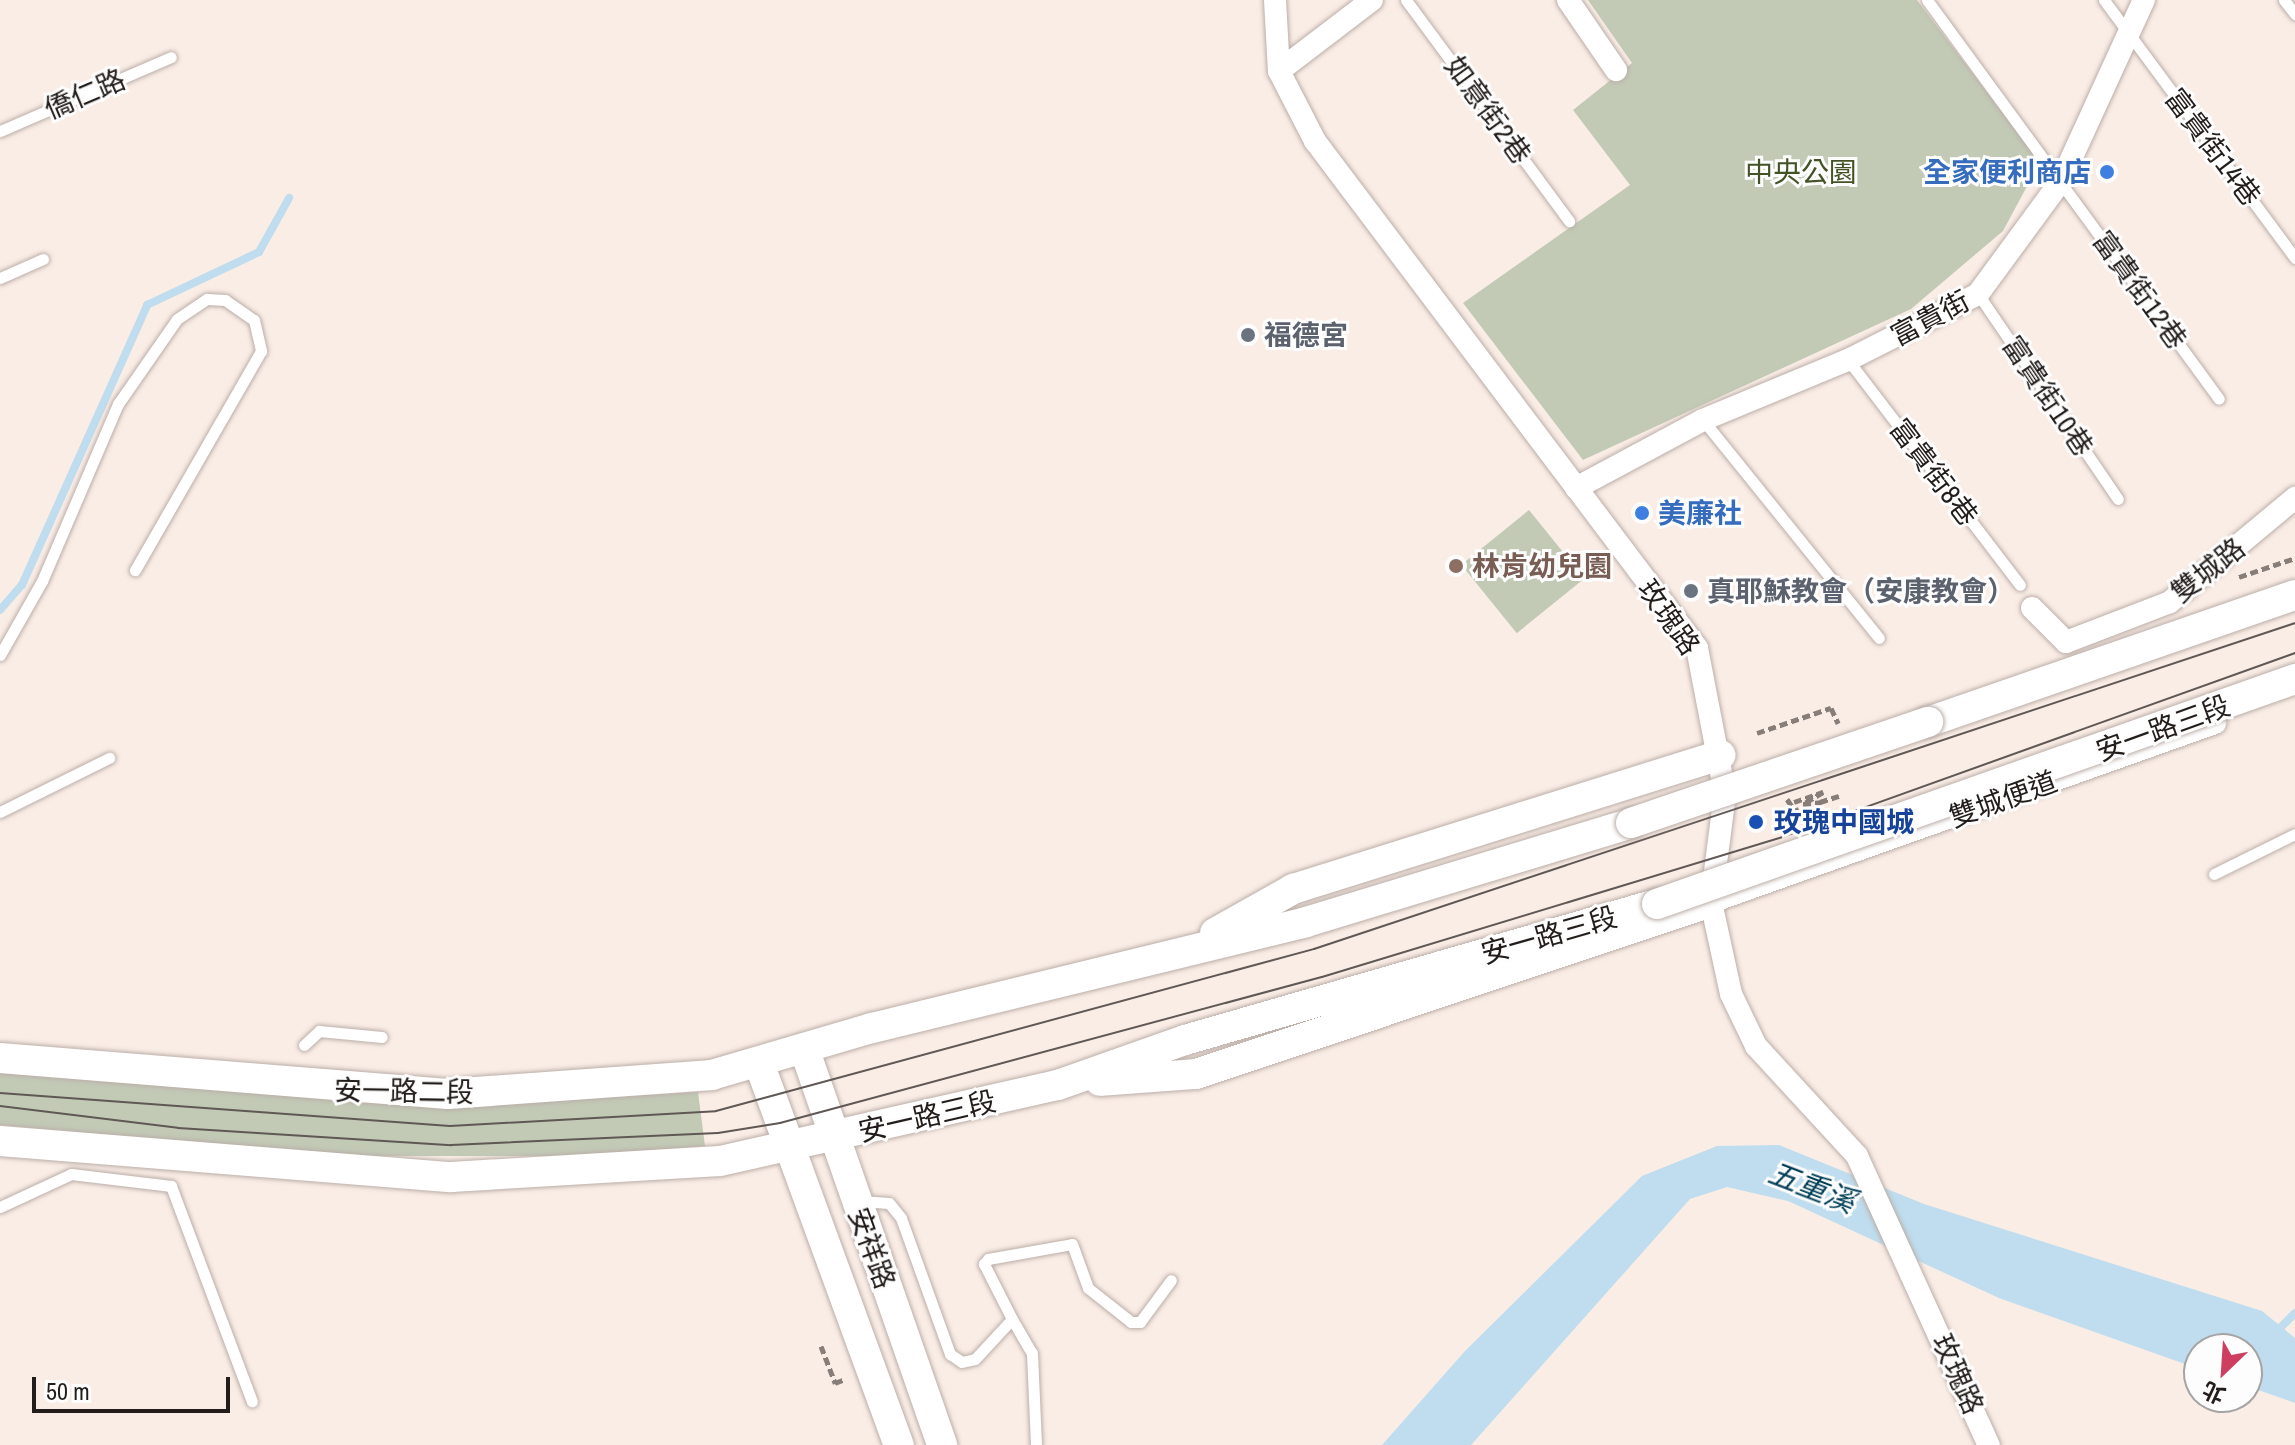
<!DOCTYPE html>
<html>
<head>
<meta charset="utf-8">
<style>
	body { margin:0 }
	#map { position:relative; width:2295px; height:1445px; overflow:hidden; background:#faede6; font-family:"Archivo Narrow","Noto Sans TC",sans-serif }
	div>[style] { position:absolute }
	.green>* { inset:0; background:#c2cab6; transform-origin:0 0 }
	.water>* { inset:0; background:#bfddee }
	.stream>* { height:8px; margin:-4px; padding:0 4px; transform-origin:4px; border-radius:4px; background:#bfddee }
	.path>* { height:5px; margin-top:-2.5px; transform-origin:0; background:repeating-linear-gradient(90deg,#877e7a 0 8px,transparent 0 12px) }
	.roads { filter:drop-shadow(0 0 2px #bbaea8) drop-shadow(0 0 2px #bbaea8) }
	.lane>* { height:11px; margin:-5.5px; padding:0 5.5px; transform-origin:5.5px; border-radius:5.5px; background:#fff }
	.street>* { height:22px; margin:-11px; padding:0 11px; transform-origin:11px; border-radius:11px; background:#fff }
	.secondary>* { height:30px; margin:-15px; padding:0 15px; transform-origin:15px; border-radius:15px; background:#fff }
	.tram>* { height:2px; margin:-1px; padding:0 1px; transform-origin:1px; border-radius:1px; background:#605855 }
	.bridges { filter:drop-shadow(0 0 2px #bbaea8) drop-shadow(0 0 2px #bbaea8) }
	.secondary-bridge>* { height:30px; margin:-15px; padding:0 15px; transform-origin:15px; border-radius:15px; background:#fff }
	.dots>* { width:22px; height:22px; translate:-50% -50%; box-sizing:border-box; border:4px solid #fdfdfd; border-radius:50% }
	span { translate:-50% -50%; white-space:nowrap; text-align:center; line-height:1.15; -webkit-text-stroke:6px #fdfdfd; paint-order:stroke }
	.street-label { font-size:28px; color:#221d1b }
	.park-label { font-size:28px; color:#435326 }
	.shop-label { font-size:28px; color:#366cbe; font-weight:700 }
	.right { translate:-100% -50%; text-align:right }
	.left { translate:0 -50%; text-align:left }
	.worship-label { font-size:28px; color:#5b616d; font-weight:700 }
	.education-label { font-size:28px; color:#785e54; font-weight:700 }
	.transit-label { font-size:28px; color:#164399; font-weight:700 }
	.water-label { font-size:30px; color:#003e56; font-style:italic }
	.north { position:absolute; left:2183px; top:1333px; width:80px; height:80px; box-sizing:border-box; background:#fdfdfd; border:2px solid #a5a3a3; border-radius:50%; rotate:205deg; font-size:22px; font-weight:700; line-height:32px; text-align:center; color:#221d1b }
	.north::after { content:''; display:block; margin:auto; width:28px; height:36px; background:#cd3e61; clip-path:polygon(50% 0,100% 100%,50% 72%,0 100%) }
	.scale { position:absolute; left:32px; top:1377px; width:198px; height:36px; box-sizing:border-box; border:4px solid #221d1b; border-top:0; padding-left:10px; font-size:24px; line-height:28px; white-space:nowrap; color:#221d1b; -webkit-text-stroke:6px #fdfdfd; paint-order:stroke }
</style>
</head>
<body>
<div id="map">
	<div class="green">
		<div style="clip-path:polygon(1588px 0,1917px 0,2040px 162px,2003px 231px,1911px 309px,1583px 460px,1463px 303px,1630px 185px,1573px 110px,1632px 63px)"></div>
		<div style="left:1529px;top:510px;width:88px;height:87px;rotate:51deg"></div>
		<div style="clip-path:polygon(0 1072px,449px 1106px,698px 1092px,705px 1146px,577px 1156px,336px 1156px,0 1125px)"></div>
	</div>
	<div class="water">
		<div style="clip-path:polygon(1779px 1145px,1924px 1204px,2262px 1311px,2295px 1338px,2295px 1403px,2247px 1386px,2247px 1349px,2199px 1349px,2199px 1369px,1999px 1298px,1788px 1201px,1727px 1187px,1690px 1199px,1471px 1445px,1382px 1445px,1465px 1351px,1642px 1176px,1717px 1146px)"></div>
	</div>
	<div class="stream">
		<div style="left:0;top:610px;width:33px;rotate:-49deg"></div>
		<div style="left:22px;top:585px;width:307px;rotate:-65.9deg"></div>
		<div style="left:147px;top:305px;width:124px;rotate:-25.3deg"></div>
		<div style="left:259px;top:252px;width:62px;rotate:-60.9deg"></div>
		<div style="left:2276px;top:1332px;width:27px;rotate:-45deg"></div>
	</div>
	<div class="path">
		<div style="left:2239px;top:577px;width:59px;rotate:-18.7deg"></div>
		<div style="left:1757px;top:733px;width:78px;rotate:-18.7deg"></div>
		<div style="left:1831px;top:708px;width:17px;rotate:65deg"></div>
		<div style="left:1787px;top:799px;width:23px;rotate:56deg"></div>
		<div style="left:1800px;top:818px;width:9px;rotate:131deg"></div>
		<div style="left:1794px;top:802px;width:31px;rotate:-19deg"></div>
		<div style="left:1823px;top:792px;width:23px;rotate:149deg"></div>
		<div style="left:1803px;top:804px;width:18px;rotate:-6deg"></div>
		<div style="left:1820px;top:802px;width:20px;rotate:-18deg"></div>
		<div style="left:1785px;top:815px;width:15px;rotate:-23deg"></div>
		<div style="left:821px;top:1346px;width:40px;rotate:69deg"></div>
		<div style="left:835px;top:1383px;width:9px;rotate:-21deg"></div>
	</div>
	<div class="roads">
		<div class="lane">
			<div style="left:1406px;top:0;width:275px;rotate:53.6deg"></div>
			<div style="left:1927px;top:0;width:494px;rotate:53.8deg"></div>
			<div style="left:2104px;top:0;width:321px;rotate:53.5deg"></div>
			<div style="left:2284px;top:0;width:18px;rotate:52deg"></div>
			<div style="left:0;top:131px;width:186px;rotate:-23.4deg"></div>
			<div style="left:0;top:278px;width:47px;rotate:-23.8deg"></div>
			<div style="left:1978px;top:294px;width:248px;rotate:55.7deg"></div>
			<div style="left:1848px;top:360px;width:283px;rotate:52.6deg"></div>
			<div style="left:1703px;top:420px;width:280px;rotate:51.1deg"></div>
			<div style="left:0;top:655px;width:85px;rotate:-60.4deg"></div>
			<div style="left:42px;top:581px;width:193px;rotate:-66.8deg"></div>
			<div style="left:118px;top:404px;width:103px;rotate:-55.2deg"></div>
			<div style="left:177px;top:319px;width:36px;rotate:-34deg"></div>
			<div style="left:207px;top:299px;width:18px;rotate:3deg"></div>
			<div style="left:225px;top:300px;width:35px;rotate:35deg"></div>
			<div style="left:254px;top:320px;width:32px;rotate:77deg"></div>
			<div style="left:261px;top:351px;width:253px;rotate:119.9deg"></div>
			<div style="left:0;top:812px;width:122px;rotate:-26.4deg"></div>
			<div style="left:2214px;top:874px;width:90px;rotate:-26.3deg"></div>
			<div style="left:304px;top:1045px;width:21px;rotate:-43deg"></div>
			<div style="left:319px;top:1031px;width:63px;rotate:5.4deg"></div>
			<div style="left:860px;top:1201px;width:29px;rotate:4deg"></div>
			<div style="left:889px;top:1203px;width:19px;rotate:51deg"></div>
			<div style="left:901px;top:1218px;width:145px;rotate:70.2deg"></div>
			<div style="left:950px;top:1354px;width:14px;rotate:34deg"></div>
			<div style="left:962px;top:1362px;width:13px;rotate:-13deg"></div>
			<div style="left:975px;top:1359px;width:54px;rotate:-47.2deg"></div>
			<div style="left:1012px;top:1319px;width:62px;rotate:-117deg"></div>
			<div style="left:984px;top:1264px;width:6px;rotate:-51deg"></div>
			<div style="left:988px;top:1259px;width:85px;rotate:-10.1deg"></div>
			<div style="left:1072px;top:1244px;width:47px;rotate:70deg"></div>
			<div style="left:1088px;top:1288px;width:55px;rotate:38.3deg"></div>
			<div style="left:1131px;top:1322px;width:9px"></div>
			<div style="left:1140px;top:1322px;width:52px;rotate:-53.6deg"></div>
			<div style="left:0;top:1207px;width:78px;rotate:-24.9deg"></div>
			<div style="left:71px;top:1174px;width:101px;rotate:6.8deg"></div>
			<div style="left:171px;top:1186px;width:230px;rotate:69.4deg"></div>
			<div style="left:1012px;top:1319px;width:39px;rotate:60deg"></div>
			<div style="left:1032px;top:1353px;width:92px;rotate:87.5deg"></div>
		</div>
		<div class="street">
			<div style="left:1275px;top:0;width:71px;rotate:86.8deg"></div>
			<div style="left:1279px;top:71px;width:79px;rotate:62.8deg"></div>
			<div style="left:1315px;top:141px;width:635px;rotate:53deg"></div>
			<div style="left:1697px;top:648px;width:149px;rotate:79.1deg"></div>
			<div style="left:1725px;top:794px;width:109px;rotate:97.4deg"></div>
			<div style="left:1711px;top:902px;width:94px;rotate:77.7deg"></div>
			<div style="left:1731px;top:994px;width:58px;rotate:64.3deg"></div>
			<div style="left:1756px;top:1046px;width:149px;rotate:47.4deg"></div>
			<div style="left:1857px;top:1156px;width:318px;rotate:65.5deg"></div>
			<div style="left:1568px;top:0;width:85px;rotate:55.6deg"></div>
			<div style="left:1279px;top:71px;width:117px;rotate:-37.4deg"></div>
			<div style="left:1576px;top:488px;width:144px;rotate:-28.2deg"></div>
			<div style="left:1703px;top:420px;width:157px;rotate:-22.5deg"></div>
			<div style="left:1848px;top:360px;width:146px;rotate:-26.9deg"></div>
			<div style="left:1978px;top:294px;width:140px;rotate:-53.7deg"></div>
			<div style="left:2061px;top:181px;width:199px;rotate:-65.4deg"></div>
			<div style="left:2032px;top:608px;width:48px;rotate:45deg"></div>
			<div style="left:2066px;top:642px;width:111px;rotate:-21deg"></div>
			<div style="left:2170px;top:602px;width:163px;rotate:-39.8deg"></div>
			<div style="left:1711px;top:902px;width:535px;rotate:-19.55deg"></div>
		</div>
		<div class="secondary">
			<div style="left:1928px;top:722px;width:388px;rotate:-19.1deg"></div>
			<div style="left:1215px;top:933px;width:90px;rotate:-29.4deg"></div>
			<div style="left:1293px;top:889px;width:448px;rotate:-17.4deg"></div>
			<div style="left:805px;top:1051px;width:417px;rotate:70.8deg"></div>
			<div style="left:0;top:1058px;width:449px;rotate:4.6deg"></div>
			<div style="left:448px;top:1094px;width:265px;rotate:-4.1deg"></div>
			<div style="left:712px;top:1075px;width:167px;rotate:-16.4deg"></div>
			<div style="left:872px;top:1028px;width:447px;rotate:-13.7deg"></div>
			<div style="left:1306px;top:922px;width:340px;rotate:-16.9deg"></div>
			<div style="left:759px;top:1063px;width:407px;rotate:69.9deg"></div>
			<div style="left:1100px;top:1081px;width:96px;rotate:-4.2deg"></div>
			<div style="left:1196px;top:1074px;width:543px;rotate:-18.47deg"></div>
			<div style="left:0;top:1141px;width:452px;rotate:4.6deg"></div>
			<div style="left:451px;top:1177px;width:269px;rotate:-3.4deg"></div>
			<div style="left:720px;top:1161px;width:346px;rotate:-12.7deg"></div>
			<div style="left:1058px;top:1085px;width:135px;rotate:-19.5deg"></div>
			<div style="left:1185px;top:1040px;width:491px;rotate:-16.1deg"></div>
		</div>
	</div>
	<div class="tram">
		<div style="left:0;top:1093px;width:451px;rotate:4.2deg"></div>
		<div style="left:450px;top:1126px;width:266px;rotate:-3.2deg"></div>
		<div style="left:716px;top:1111px;width:620px;rotate:-15.16deg"></div>
		<div style="left:1314px;top:949px;width:1034px;rotate:-18.38deg"></div>
		<div style="left:0;top:1106px;width:179px;rotate:7deg"></div>
		<div style="left:178px;top:1128px;width:274px;rotate:3.6deg"></div>
		<div style="left:451px;top:1145px;width:267px;rotate:-2.6deg"></div>
		<div style="left:718px;top:1133px;width:63px;rotate:-9.2deg"></div>
		<div style="left:780px;top:1123px;width:561px;rotate:-15.08deg"></div>
		<div style="left:1322px;top:977px;width:484px;rotate:-16.9deg"></div>
		<div style="left:1785px;top:836px;width:542px;rotate:-19.74deg"></div>
	</div>
	<div class="bridges">
		<div class="secondary-bridge">
			<div style="left:1631px;top:823px;width:314px;rotate:-18.8deg"></div>
			<div style="left:1657px;top:904px;width:677px;rotate:-19.43deg"></div>
		</div>
	</div>
	<div class="dots">
		<div style="left:2107px;top:172px;background:#3f7fe0"></div>
		<div style="left:1248px;top:335px;background:#6b7280"></div>
		<div style="left:1642px;top:513px;background:#3f7fe0"></div>
		<div style="left:1456px;top:566px;background:#8d6e63"></div>
		<div style="left:1691px;top:591px;background:#6b7280"></div>
		<div style="left:1756px;top:822px;background:#1a4fb4"></div>
	</div>
	<div class="street-label">
		<span style="left:85px;top:94px;rotate:-23deg">僑仁路</span>
		<span style="left:1488px;top:110px;rotate:54deg">如意街2巷</span>
		<span style="left:2213px;top:147px;rotate:53deg">富貴街14巷</span>
		<span style="left:2140px;top:290px;rotate:54deg">富貴街12巷</span>
		<span style="left:1930px;top:318px;rotate:-28deg">富貴街</span>
		<span style="left:2048px;top:396px;rotate:56deg">富貴街10巷</span>
		<span style="left:1934px;top:472px;rotate:53deg">富貴街8巷</span>
		<span style="left:2208px;top:570px;rotate:-38deg">雙城路</span>
		<span style="left:1669px;top:617px;rotate:55deg">玫瑰路</span>
		<span style="left:2163px;top:728px;rotate:-20deg">安一路三段</span>
		<span style="left:2003px;top:799px;rotate:-20deg">雙城便道</span>
		<span style="left:1549px;top:935px;rotate:-16deg">安一路三段</span>
		<span style="left:404px;top:1091px;rotate:1deg">安一路二段</span>
		<span style="left:927px;top:1116px;rotate:-13deg">安一路三段</span>
		<span style="left:872px;top:1248px;rotate:70deg">安祥路</span>
		<span style="left:1958px;top:1374px;rotate:66deg">玫瑰路</span>
	</div>
	<div class="park-label">
		<span style="left:1801px;top:172px">中央公園</span>
	</div>
	<div class="shop-label">
		<span class="right" style="left:2091px;top:172px">全家便利商店</span>
		<span class="left" style="left:1658px;top:513px">美廉社</span>
	</div>
	<div class="worship-label">
		<span class="left" style="left:1264px;top:335px">福德宮</span>
		<span class="left" style="left:1707px;top:591px">真耶穌教會（安康教會）</span>
	</div>
	<div class="education-label">
		<span class="left" style="left:1472px;top:566px">林肯幼兒園</span>
	</div>
	<div class="transit-label">
		<span class="left" style="left:1774px;top:822px">玫瑰中國城</span>
	</div>
	<div class="water-label">
		<span style="left:1812px;top:1187px;rotate:21deg">五重溪</span>
	</div>
	<div class="north">北</div>
	<div class="scale">50 m</div>
</div>
</body>
</html>
